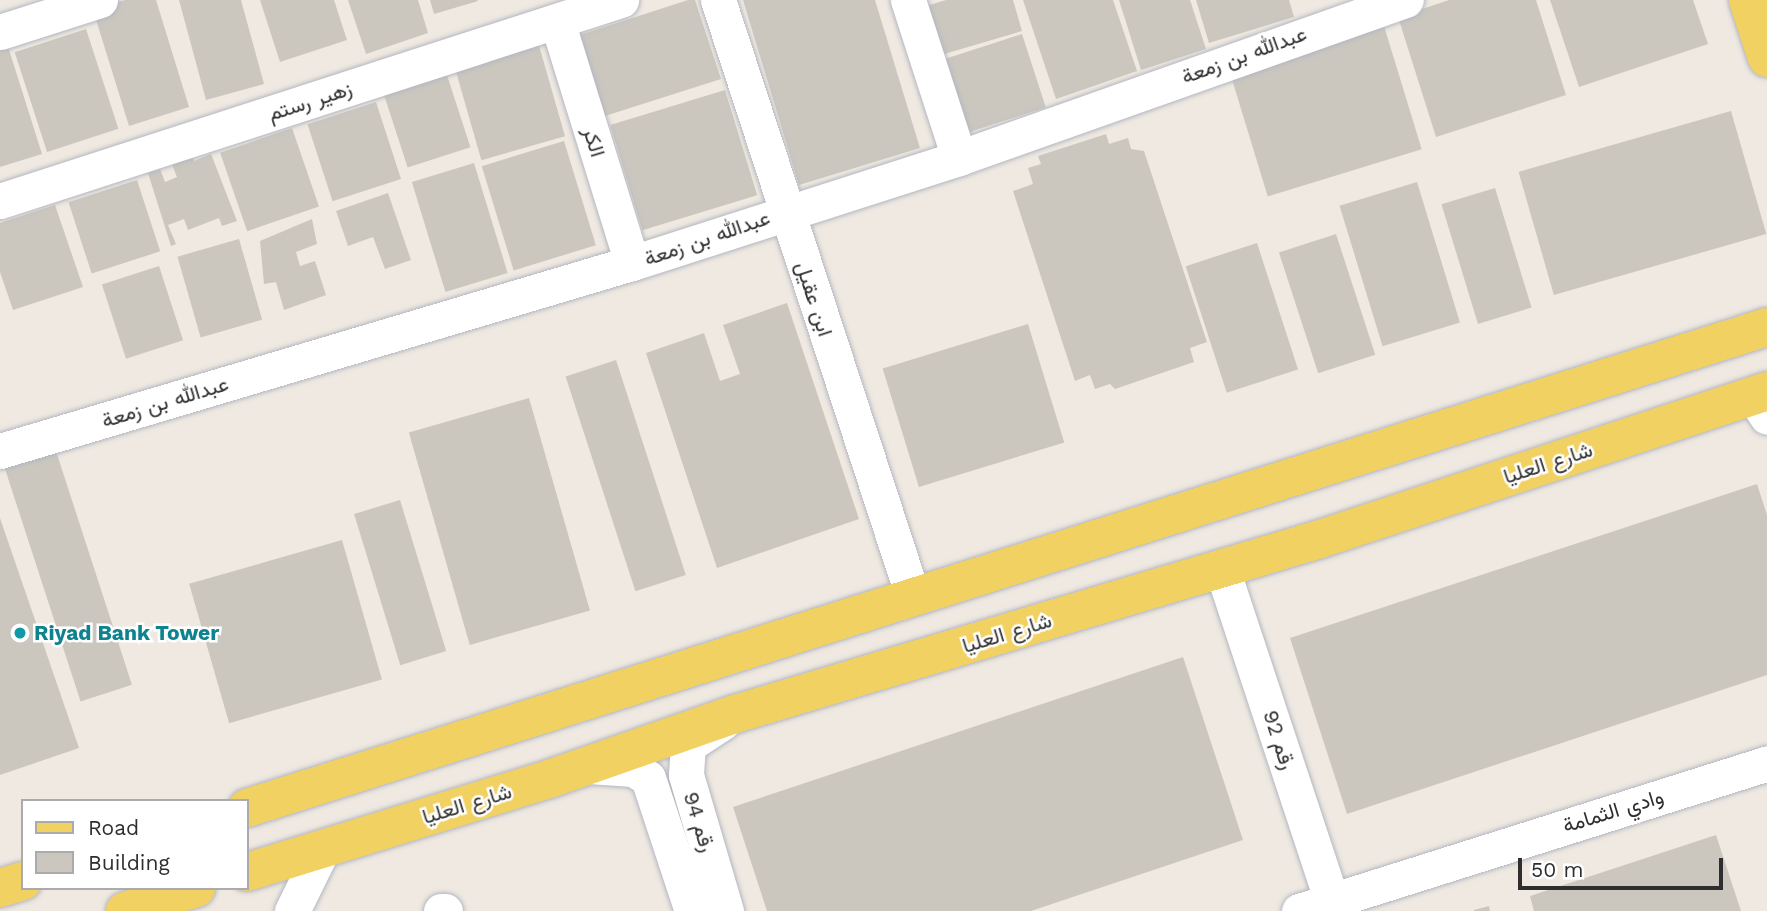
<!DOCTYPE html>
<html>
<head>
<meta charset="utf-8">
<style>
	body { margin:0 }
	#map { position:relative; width:1767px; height:911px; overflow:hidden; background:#efe9e1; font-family:"Work Sans",Vazirmatn,sans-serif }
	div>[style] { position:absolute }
	.building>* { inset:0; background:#cbc7bf; transform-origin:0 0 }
	.roads { filter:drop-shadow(0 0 2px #b4b7c1) drop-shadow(0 0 2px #b4b7c1) }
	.minor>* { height:35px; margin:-17.5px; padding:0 17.5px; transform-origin:17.5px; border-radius:17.5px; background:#fff }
	.major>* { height:38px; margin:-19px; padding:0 19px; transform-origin:19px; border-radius:19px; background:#f2d163 }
	.dots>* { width:19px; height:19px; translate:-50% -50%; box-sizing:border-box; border:4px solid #fff; border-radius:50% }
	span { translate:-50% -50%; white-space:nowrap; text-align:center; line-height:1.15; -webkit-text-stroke:5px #fff; paint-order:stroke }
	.street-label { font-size:21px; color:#2e2e2e }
	.culture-label { font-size:21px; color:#0d838f; font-weight:700 }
	.left { translate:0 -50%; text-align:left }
	.legend { position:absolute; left:21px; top:799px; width:228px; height:91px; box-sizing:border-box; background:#fff; border:2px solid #ababab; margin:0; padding:9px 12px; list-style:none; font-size:21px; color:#2e2e2e }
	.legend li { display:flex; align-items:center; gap:14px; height:35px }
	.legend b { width:35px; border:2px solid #ababab }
	.scale { position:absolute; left:1518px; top:858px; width:205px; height:32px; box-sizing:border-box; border:4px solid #2e2e2e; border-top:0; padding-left:9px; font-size:21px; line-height:24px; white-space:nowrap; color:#2e2e2e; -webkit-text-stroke:5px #fff; paint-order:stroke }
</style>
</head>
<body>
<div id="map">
	<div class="building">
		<div style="clip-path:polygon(125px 0,156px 0,189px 107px,129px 126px,93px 10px)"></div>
		<div style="clip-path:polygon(179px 0,241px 0,264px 84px,206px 100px)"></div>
		<div style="clip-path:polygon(260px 0,334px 0,347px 40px,280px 62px)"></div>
		<div style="clip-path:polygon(348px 0,418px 0,428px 33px,366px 54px)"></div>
		<div style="clip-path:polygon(430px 0,477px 0,478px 1px,434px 14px)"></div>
		<div style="clip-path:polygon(688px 0,695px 0,721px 79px,605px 116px,580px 35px)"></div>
		<div style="clip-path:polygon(743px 0,875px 0,920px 148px,799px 185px)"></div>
		<div style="clip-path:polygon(946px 0,1013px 0,1022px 31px,941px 55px,926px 6px)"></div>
		<div style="clip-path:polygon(1023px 0,1113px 0,1137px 71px,1056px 99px)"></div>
		<div style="clip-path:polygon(1119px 0,1190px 0,1206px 49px,1141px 70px)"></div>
		<div style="clip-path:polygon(1196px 0,1289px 0,1294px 17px,1209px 43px)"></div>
		<div style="clip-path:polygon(1449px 0,1536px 0,1566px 95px,1436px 137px,1398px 17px)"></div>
		<div style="clip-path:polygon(1550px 0,1693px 0,1708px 44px,1579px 87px)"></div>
		<div style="left:1384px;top:26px;width:129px;height:161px;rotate:73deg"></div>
		<div style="left:86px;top:29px;width:105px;height:75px;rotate:72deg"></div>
		<div style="left:1022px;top:34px;width:77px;height:82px;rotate:72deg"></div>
		<div style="clip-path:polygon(5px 37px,42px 154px,0 167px,0 38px)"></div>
		<div style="left:538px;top:42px;width:98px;height:87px;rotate:74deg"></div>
		<div style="left:446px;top:72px;width:79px;height:66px;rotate:72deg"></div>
		<div style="left:725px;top:90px;width:110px;height:120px;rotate:73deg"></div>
		<div style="left:376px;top:102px;width:81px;height:72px;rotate:72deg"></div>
		<div style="left:1731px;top:111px;width:128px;height:221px;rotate:74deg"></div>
		<div style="left:292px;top:128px;width:83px;height:76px;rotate:71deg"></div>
		<div style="clip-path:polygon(1106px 134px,1109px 144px,1128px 138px,1131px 149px,1144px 151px,1207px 342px,1190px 348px,1194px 362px,1115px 389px,1110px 384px,1095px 389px,1090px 375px,1075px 381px,1013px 191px,1033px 184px,1028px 168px,1041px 164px,1038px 156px)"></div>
		<div style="left:564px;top:141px;width:109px;height:86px;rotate:73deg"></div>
		<div style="clip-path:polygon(188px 144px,194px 161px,211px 154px,237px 221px,222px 226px,219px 218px,188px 230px,184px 219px,168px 225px,176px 244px,171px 246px,148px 173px,160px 169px,165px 182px,177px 177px,167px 153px)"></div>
		<div style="left:474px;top:163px;width:115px;height:65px;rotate:73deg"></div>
		<div style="left:137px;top:180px;width:75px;height:72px;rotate:72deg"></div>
		<div style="left:1417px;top:182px;width:147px;height:81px;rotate:73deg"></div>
		<div style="left:1495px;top:188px;width:125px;height:56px;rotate:73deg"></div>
		<div style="clip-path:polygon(388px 193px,411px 260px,385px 269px,373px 237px,348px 246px,336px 211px)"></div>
		<div style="clip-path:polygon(55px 205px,83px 287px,13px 310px,0 272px,0 223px)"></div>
		<div style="clip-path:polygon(312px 219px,317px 244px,296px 252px,300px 266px,315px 261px,326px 295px,284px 310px,276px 282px,264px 284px,260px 241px)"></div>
		<div style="left:1336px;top:234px;width:127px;height:60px;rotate:72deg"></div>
		<div style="left:239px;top:239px;width:84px;height:64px;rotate:74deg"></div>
		<div style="left:1257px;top:243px;width:133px;height:75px;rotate:72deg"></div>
		<div style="left:159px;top:266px;width:78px;height:60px;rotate:72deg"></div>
		<div style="clip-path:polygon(787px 303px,859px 519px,717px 568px,646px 353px,704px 333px,720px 381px,740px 374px,723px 325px)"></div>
		<div style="left:1028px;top:324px;width:124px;height:152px;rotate:73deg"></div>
		<div style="left:616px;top:360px;width:226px;height:53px;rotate:72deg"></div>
		<div style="left:529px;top:398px;width:221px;height:125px;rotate:74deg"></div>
		<div style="left:55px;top:448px;width:249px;height:54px;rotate:72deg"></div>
		<div style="clip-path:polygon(1757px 484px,1767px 515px,1767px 675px,1347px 814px,1290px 638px)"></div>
		<div style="left:400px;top:500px;width:158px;height:48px;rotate:73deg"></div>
		<div style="clip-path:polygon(0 518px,79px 748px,0 775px)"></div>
		<div style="left:342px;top:540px;width:145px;height:159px;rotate:74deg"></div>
		<div style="clip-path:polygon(1183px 657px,1243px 840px,1031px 911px,767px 911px,733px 807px)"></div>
		<div style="clip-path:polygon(1716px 835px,1741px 911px,1534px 911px,1530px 896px)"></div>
		<div style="clip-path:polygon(1489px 906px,1490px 911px,1474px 911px,1474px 910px)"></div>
	</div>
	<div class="roads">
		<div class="minor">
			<div style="left:718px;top:0;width:628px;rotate:71.91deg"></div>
			<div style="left:908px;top:0;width:166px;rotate:72.1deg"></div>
			<div style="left:557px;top:21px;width:253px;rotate:72.8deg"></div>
			<div style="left:0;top:32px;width:105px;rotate:-17.7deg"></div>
			<div style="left:0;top:201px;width:653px;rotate:-17.94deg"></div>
			<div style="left:1753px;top:396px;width:25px;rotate:56deg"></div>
			<div style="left:0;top:451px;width:659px;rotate:-16.57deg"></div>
			<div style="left:632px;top:263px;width:343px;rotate:-17.8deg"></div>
			<div style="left:959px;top:158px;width:474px;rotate:-19.5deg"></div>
			<div style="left:1222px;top:569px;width:360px;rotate:71.7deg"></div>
			<div style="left:723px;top:722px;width:42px;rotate:146.7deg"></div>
			<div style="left:688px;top:745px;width:30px;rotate:94deg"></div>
			<div style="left:686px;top:775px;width:142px;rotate:73.6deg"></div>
			<div style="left:589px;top:766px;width:44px;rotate:3.9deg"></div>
			<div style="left:633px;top:769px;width:17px;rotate:31deg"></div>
			<div style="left:648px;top:778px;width:140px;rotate:71.7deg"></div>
			<div style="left:292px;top:911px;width:70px;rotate:-63.8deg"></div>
			<div style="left:441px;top:911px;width:4px"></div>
			<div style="left:1299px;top:911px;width:491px;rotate:-17.5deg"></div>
		</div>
		<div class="major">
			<div style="left:1748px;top:0;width:61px;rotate:71.9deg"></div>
			<div style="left:247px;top:808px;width:1594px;rotate:-17.56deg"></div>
			<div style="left:247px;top:872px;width:319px;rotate:-17.1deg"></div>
			<div style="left:552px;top:778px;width:194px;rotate:-19.3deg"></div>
			<div style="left:735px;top:714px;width:611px;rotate:-16.65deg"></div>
			<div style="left:1320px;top:539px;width:471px;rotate:-18.3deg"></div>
			<div style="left:0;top:888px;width:24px;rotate:-17deg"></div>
			<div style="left:125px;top:911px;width:75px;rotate:-17.9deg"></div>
		</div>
	</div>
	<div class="dots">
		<div style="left:20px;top:633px;background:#0f9aa8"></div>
	</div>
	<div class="street-label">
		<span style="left:1244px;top:55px;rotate:-20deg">عبدالله بن زمعة</span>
		<span style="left:310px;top:101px;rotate:-18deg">زهير رستم</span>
		<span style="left:594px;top:142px;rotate:73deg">الكر</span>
		<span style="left:707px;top:238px;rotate:-19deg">عبدالله بن زمعة</span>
		<span style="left:814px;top:299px;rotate:72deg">ابن عقيل</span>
		<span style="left:165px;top:402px;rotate:-17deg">عبدالله بن زمعة</span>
		<span style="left:1548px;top:463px;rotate:-18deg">شارع العليا</span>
		<span style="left:1007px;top:633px;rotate:-17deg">شارع العليا</span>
		<span style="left:1279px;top:740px;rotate:72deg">رقم 92</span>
		<span style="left:467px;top:804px;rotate:-17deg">شارع العليا</span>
		<span style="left:1613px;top:811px;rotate:-17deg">وادي الثمامة</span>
		<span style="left:699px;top:822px;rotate:73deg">رقم 94</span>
	</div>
	<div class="culture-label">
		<span class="left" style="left:34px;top:633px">Riyad Bank Tower</span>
	</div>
	<ul class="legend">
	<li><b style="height:9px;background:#f2d163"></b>Road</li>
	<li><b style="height:19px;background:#cbc7bf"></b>Building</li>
	</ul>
	<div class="scale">50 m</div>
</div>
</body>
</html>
